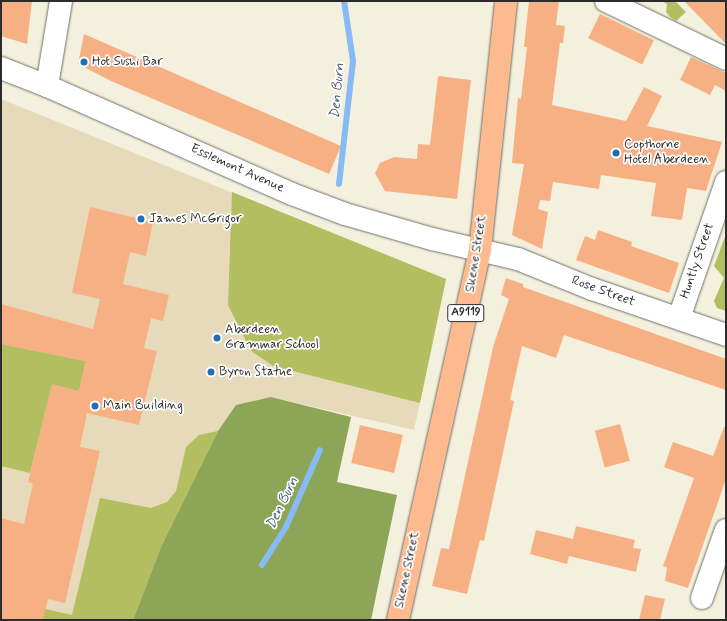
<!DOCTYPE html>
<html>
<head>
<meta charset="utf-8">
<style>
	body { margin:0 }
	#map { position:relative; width:727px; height:621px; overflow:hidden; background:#f4f0de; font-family:Mynerve,sans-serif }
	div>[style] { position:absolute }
	.built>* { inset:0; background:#e7daba }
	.green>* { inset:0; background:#b2be60 }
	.forest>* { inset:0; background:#8da556 }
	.stream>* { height:6px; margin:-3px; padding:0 3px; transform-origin:3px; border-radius:3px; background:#88baf5 }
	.building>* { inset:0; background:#f7b083; transform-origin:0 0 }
	.roads { filter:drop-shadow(0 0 1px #71706a) drop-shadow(0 0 1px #71706a) }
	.minor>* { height:22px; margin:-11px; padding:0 11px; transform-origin:11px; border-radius:11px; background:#fff }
	.tertiary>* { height:22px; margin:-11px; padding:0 11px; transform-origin:11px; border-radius:11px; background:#fff }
	.primary>* { height:22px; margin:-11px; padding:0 11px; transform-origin:11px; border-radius:11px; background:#fcba8e }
	.dots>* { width:11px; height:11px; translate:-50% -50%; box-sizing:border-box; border:2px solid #fff; border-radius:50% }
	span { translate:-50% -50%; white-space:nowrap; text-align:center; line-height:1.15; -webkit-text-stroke:3.5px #fff; paint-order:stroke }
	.shield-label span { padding:1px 3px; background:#fff; border:1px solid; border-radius:3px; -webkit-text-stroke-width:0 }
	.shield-label { font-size:12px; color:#2b2b2b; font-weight:700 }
	.poi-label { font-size:13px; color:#2b2b2b }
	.left { translate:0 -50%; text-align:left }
	.street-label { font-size:13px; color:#2b2b2b }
	.water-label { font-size:14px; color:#4c5d72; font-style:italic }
	.frame { position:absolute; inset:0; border:2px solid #2b2b2b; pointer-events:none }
</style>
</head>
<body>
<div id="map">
	<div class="built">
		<div style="clip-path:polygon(1px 99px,446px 279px,414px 430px,271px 397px,218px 431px,161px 547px,133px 620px,1px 620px)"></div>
	</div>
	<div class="green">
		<div style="clip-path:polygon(662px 1px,675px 1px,686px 12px,676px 21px,670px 17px,666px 12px,667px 4px)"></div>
		<div style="clip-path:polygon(232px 192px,446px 279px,420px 403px,273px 366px,251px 351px,228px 305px)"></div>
		<div style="clip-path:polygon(726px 234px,726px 311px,717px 308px,714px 301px,724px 278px,714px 266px)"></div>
		<div style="clip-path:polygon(2px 344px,86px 361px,79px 391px,52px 385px,30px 473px,1px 466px)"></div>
		<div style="clip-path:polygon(218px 431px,161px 547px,133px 620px,43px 620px,18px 603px,72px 615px,100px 498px,151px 508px,167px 502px,176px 491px,186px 447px,199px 435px)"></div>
	</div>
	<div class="forest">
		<div style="clip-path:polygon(271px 397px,351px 417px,337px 482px,397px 495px,371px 620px,133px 620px,161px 547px,218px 431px,236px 405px)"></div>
	</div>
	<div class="stream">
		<div style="left:339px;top:184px;width:124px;rotate:-83.5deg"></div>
		<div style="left:353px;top:61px;width:61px;rotate:-98.5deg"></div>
		<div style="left:262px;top:565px;width:45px;rotate:-57.7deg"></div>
		<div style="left:286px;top:527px;width:84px;rotate:-66.2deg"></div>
	</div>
	<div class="building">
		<div style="clip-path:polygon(1px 1px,32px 1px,27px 44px,1px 36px)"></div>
		<div style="clip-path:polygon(529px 1px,559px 1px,556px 25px,565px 26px,563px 43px,560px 43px,552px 105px,626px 121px,644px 87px,662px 96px,647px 126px,722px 142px,706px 191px,687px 188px,682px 220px,651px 216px,656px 183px,601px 175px,599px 189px,553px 182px,550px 201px,540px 200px,538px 209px,548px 212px,542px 249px,512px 235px,524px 164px,512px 163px,518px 98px,521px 99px,527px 47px,524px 47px)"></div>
		<div style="clip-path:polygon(684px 1px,726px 1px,726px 44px)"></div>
		<div style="left:600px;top:14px;width:60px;height:27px;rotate:26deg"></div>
		<div style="clip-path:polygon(84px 34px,341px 146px,329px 174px,111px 81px,78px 64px)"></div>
		<div style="clip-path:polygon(691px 57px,726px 73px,726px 91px,715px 85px,710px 95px,680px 80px)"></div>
		<div style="clip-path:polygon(438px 76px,471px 80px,457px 199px,385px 191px,375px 173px,380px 163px,394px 157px,417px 159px,418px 144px,430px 145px)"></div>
		<div style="clip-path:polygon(90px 207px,153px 222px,146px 256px,130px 252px,123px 284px,169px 295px,163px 321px,151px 318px,144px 348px,157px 351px,139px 425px,87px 413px,80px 447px,100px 451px,65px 603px,48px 599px,43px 620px,1px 620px,1px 518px,24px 524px,33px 484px,28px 482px,52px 384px,79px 391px,86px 361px,1px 344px,1px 304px,93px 329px,100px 299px,72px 293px)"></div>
		<div style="clip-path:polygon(598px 230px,632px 242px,631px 246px,679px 263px,669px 293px,576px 260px,585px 236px,595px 240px)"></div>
		<div style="clip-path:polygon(506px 278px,523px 284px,523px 287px,726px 359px,726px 390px,564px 335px,556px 358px,522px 346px,510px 400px,514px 401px,484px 541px,480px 540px,467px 594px,432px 586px,441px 548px,449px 549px,493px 347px,509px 299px,501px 295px)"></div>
		<div style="left:620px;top:424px;width:38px;height:26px;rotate:75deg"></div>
		<div style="left:360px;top:425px;width:44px;height:39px;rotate:13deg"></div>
		<div style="clip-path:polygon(724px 427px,726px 427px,726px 479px,688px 588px,665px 581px,667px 567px,663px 566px,694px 478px,664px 467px,673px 442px,713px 456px)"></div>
		<div style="clip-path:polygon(576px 526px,635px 540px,633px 548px,641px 549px,636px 572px,569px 556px,567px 564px,530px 554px,536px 530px,573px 539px)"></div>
		<div style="clip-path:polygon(645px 595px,665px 599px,660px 620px,639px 620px)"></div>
	</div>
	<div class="roads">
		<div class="minor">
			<div style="left:606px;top:1px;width:133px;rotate:25.8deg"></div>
			<div style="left:47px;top:86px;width:86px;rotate:-80.6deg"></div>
			<div style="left:679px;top:318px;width:144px;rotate:-70.9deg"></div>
			<div style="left:702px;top:598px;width:72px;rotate:-70.6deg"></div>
		</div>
		<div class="tertiary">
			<div style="left:1px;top:68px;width:49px;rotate:21.4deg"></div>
			<div style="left:47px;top:86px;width:268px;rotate:23.8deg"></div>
			<div style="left:292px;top:194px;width:57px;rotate:20.7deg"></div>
			<div style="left:345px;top:214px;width:91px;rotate:16deg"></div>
			<div style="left:432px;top:239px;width:88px;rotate:13.1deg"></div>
			<div style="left:518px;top:259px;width:80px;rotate:22.1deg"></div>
			<div style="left:592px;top:289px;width:142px;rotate:18.9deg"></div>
		</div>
		<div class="primary">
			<div style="left:398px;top:620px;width:379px;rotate:-77.5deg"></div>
			<div style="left:480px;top:250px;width:250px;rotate:-84deg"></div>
		</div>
	</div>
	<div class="dots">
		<div style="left:84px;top:62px;background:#1f6fb2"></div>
		<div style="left:616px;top:153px;background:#1f6fb2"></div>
		<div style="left:141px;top:219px;background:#1f6fb2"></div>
		<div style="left:217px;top:338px;background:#1f6fb2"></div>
		<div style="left:211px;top:372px;background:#1f6fb2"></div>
		<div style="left:95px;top:406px;background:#1f6fb2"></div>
	</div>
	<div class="shield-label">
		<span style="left:466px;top:313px">A9119</span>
	</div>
	<div class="poi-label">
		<span class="left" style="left:92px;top:62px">Hot Sushi Bar</span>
		<span class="left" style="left:624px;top:153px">Copthorne<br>Hotel Aberdeen</span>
		<span class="left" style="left:149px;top:219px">James McGrigor</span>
		<span class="left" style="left:225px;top:338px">Aberdeen<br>Grammar School</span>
		<span class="left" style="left:219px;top:372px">Byron Statue</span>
		<span class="left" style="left:103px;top:406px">Main Building</span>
	</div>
	<div class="street-label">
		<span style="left:237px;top:169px;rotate:24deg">Esslemont Avenue</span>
		<span style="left:477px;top:254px;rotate:-81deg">Skene Street</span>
		<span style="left:698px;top:261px;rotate:-71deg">Huntly Street</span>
		<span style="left:603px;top:292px;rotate:20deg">Rose Street</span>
		<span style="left:408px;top:570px;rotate:-78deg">Skene Street</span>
	</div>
	<div class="water-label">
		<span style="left:337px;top:91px;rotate:-85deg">Den Burn</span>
		<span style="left:282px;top:503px;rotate:-64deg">Den Burn</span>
	</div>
	<div class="frame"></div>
</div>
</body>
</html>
